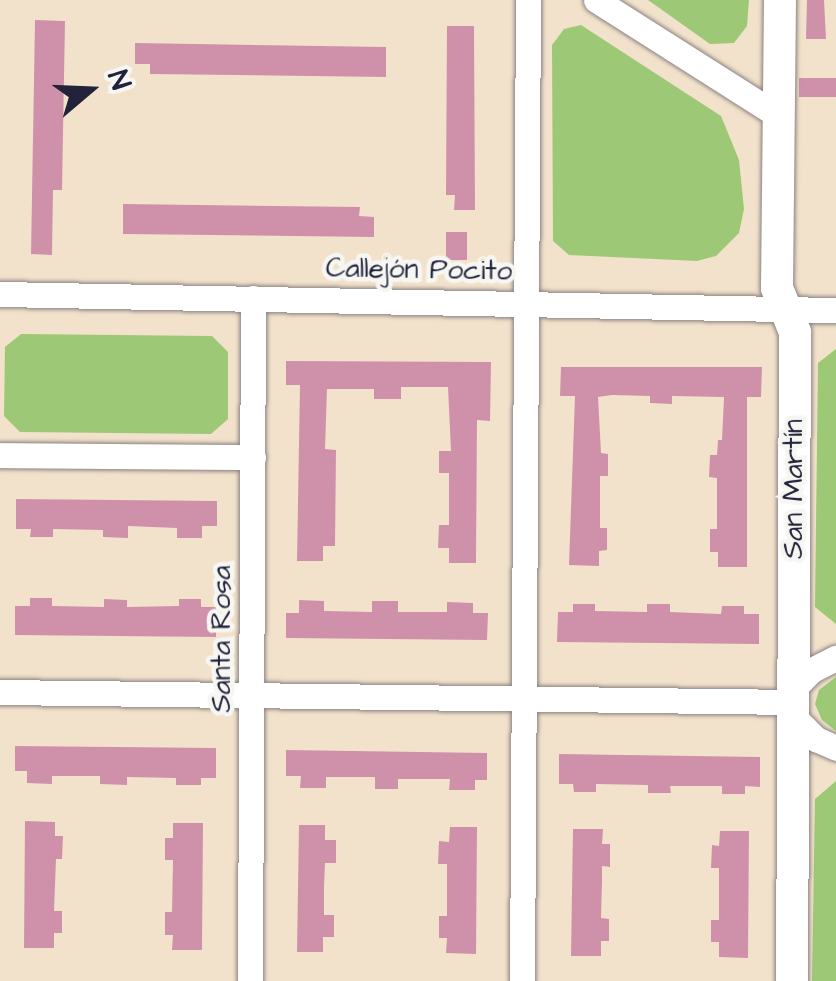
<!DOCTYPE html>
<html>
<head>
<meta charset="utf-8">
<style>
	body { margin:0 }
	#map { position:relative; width:836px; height:981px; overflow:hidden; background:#f3e2cb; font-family:"Architects Daughter",sans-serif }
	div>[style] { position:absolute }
	.green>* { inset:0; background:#9dc875 }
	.building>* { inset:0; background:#cf91aa; transform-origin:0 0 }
	.roads { filter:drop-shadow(0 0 2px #8a8283) drop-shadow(0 0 2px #8a8283) }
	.minor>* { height:25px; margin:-12.5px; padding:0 12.5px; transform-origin:12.5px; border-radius:12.5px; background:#fff }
	.tertiary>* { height:32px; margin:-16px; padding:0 16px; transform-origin:16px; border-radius:16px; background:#fff }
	span { translate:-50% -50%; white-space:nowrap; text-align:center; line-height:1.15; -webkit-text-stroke:9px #f6f6f2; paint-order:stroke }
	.street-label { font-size:28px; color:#22223b }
	.north { position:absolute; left:40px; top:40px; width:100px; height:100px; -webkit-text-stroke:8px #f6f6f2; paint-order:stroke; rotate:71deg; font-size:28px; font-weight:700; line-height:40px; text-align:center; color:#22223b }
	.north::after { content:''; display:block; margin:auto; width:35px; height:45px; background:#22223b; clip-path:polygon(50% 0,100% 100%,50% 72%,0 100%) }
</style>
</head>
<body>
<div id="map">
	<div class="green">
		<div style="clip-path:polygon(648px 0,749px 0,747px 26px,734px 43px,710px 44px)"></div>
		<div style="clip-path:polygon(581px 25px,721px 116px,739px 160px,744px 209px,739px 233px,716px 256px,697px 261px,569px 255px,553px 241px,552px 45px,564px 29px)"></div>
		<div style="clip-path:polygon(21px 334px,212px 336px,228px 352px,228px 419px,211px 434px,20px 432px,4px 416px,5px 347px)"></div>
		<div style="clip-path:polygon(836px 349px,836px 624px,815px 607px,818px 363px)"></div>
		<div style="clip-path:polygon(836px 677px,836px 731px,822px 720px,815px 704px,819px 690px)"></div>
		<div style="clip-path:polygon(836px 781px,836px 981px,812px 981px,815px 799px)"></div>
	</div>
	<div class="building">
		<div style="clip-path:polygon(807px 0,824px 0,826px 39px,806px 39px)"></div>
		<div style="clip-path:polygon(35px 20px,65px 21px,62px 190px,53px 190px,52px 255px,31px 254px)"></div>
		<div style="clip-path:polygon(447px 26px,474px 26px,475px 210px,454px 210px,455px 195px,446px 195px)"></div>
		<div style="clip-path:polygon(135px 43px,386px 47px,386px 77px,150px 74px,150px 64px,135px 64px)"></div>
		<div style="left:836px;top:78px;width:19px;height:37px;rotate:90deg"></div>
		<div style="clip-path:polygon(123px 204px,360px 207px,359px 216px,374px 217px,374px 237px,123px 234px)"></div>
		<div style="left:446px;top:232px;width:21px;height:28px"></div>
		<div style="clip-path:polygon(286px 361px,491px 362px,490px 421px,477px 420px,476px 563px,449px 563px,449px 548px,438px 548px,439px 525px,449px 525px,449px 473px,439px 473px,439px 451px,451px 451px,448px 387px,401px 387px,401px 399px,374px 399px,374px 389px,327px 389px,325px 449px,336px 450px,335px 546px,323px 546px,323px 561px,297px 561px,300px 385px,286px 385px)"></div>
		<div style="clip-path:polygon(561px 367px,762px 367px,761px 397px,747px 397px,747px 567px,718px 567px,718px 552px,710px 552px,710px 529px,717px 529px,717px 478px,709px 477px,710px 455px,717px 455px,718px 440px,722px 440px,724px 397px,672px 396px,672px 404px,650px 403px,650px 396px,612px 395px,598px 397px,601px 453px,608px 454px,608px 476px,600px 476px,600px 528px,607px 528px,607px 550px,599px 551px,599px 566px,569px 565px,575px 396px,560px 396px)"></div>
		<div style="clip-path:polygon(16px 499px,217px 501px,217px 526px,202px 526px,202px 538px,177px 538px,177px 528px,128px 526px,128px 538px,103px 537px,103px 530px,53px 529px,53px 537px,30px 537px,31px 529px,16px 529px)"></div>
		<div style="clip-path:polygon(30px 598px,52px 598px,52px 606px,104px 607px,104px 599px,127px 600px,127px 607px,179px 606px,179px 599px,201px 599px,201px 607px,216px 607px,216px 637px,15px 635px,15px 606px,30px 606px)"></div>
		<div style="clip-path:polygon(299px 600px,324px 601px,324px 611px,372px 612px,372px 601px,398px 601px,398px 612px,447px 612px,447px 602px,473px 603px,473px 613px,488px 613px,487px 640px,286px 638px,286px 613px,299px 613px)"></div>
		<div style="clip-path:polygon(573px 604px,595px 604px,595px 611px,647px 612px,647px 604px,670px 604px,670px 612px,721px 614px,722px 606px,744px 606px,744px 614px,759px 614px,759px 644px,557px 642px,558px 612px,573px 612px)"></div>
		<div style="clip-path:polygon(15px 746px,216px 748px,216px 778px,201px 778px,201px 785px,176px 785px,176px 778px,127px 777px,127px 785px,100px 784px,100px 776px,52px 776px,52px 784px,27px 783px,27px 771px,15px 771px)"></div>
		<div style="clip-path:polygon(286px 750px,487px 753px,487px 780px,475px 780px,475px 790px,449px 790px,450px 779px,398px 779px,398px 789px,375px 789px,375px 777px,326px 777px,326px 788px,300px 788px,301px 776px,286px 776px)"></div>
		<div style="clip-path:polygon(559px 754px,760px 757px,760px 787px,745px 786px,745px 794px,722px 794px,722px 786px,670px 786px,671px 793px,648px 793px,648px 785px,596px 784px,596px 792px,574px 792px,573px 784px,559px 784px)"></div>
		<div style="clip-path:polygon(25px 821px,55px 822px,55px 836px,63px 836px,62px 859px,56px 859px,54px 911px,62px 911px,62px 933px,54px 933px,54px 948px,24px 948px)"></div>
		<div style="clip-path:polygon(173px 823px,203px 823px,202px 950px,172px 950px,173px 935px,165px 935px,165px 912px,172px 912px,173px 860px,165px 860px,165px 838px,173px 838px)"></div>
		<div style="clip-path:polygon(299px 825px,325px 825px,325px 840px,336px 840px,336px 863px,325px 863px,324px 887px,324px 915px,334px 915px,334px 937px,323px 937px,323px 952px,297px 952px)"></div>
		<div style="clip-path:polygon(450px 827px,477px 827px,476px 954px,446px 953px,447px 938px,439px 938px,439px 916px,447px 916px,447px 864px,438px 864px,439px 841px,449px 842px)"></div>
		<div style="clip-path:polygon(573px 829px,603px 829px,602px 844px,610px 844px,610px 867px,602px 866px,602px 881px,601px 918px,609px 919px,609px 941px,601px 941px,601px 956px,571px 956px)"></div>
		<div style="clip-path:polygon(720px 831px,749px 831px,748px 958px,719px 957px,719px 942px,711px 942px,711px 920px,719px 920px,719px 868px,711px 868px,712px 845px,719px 846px)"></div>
	</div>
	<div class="roads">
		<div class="minor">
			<div style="left:596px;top:0;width:217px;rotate:32.4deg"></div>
			<div style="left:0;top:294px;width:836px;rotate:1.1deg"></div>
			<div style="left:0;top:455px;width:253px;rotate:0.5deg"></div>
			<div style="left:793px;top:689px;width:27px;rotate:-45deg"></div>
			<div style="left:812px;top:670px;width:27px;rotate:-27deg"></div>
			<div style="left:0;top:692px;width:793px;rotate:0.72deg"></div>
			<div style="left:793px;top:716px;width:33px;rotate:45deg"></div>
			<div style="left:816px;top:739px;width:22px;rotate:24deg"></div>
			<div style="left:250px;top:981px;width:683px;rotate:-89.75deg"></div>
			<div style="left:522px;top:981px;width:981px;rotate:-89.65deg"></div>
		</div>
		<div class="tertiary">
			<div style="left:780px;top:0;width:288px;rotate:90.6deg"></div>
			<div style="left:777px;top:288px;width:48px;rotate:67.8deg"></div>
			<div style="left:795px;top:332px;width:649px;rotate:90.26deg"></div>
		</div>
	</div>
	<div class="street-label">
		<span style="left:419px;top:270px;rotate:1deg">Callejón Pocito</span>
		<span style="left:794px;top:489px;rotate:-90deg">San Martín</span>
		<span style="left:222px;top:639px;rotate:-90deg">Santa Rosa</span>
	</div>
	<div class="north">N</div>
</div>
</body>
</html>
